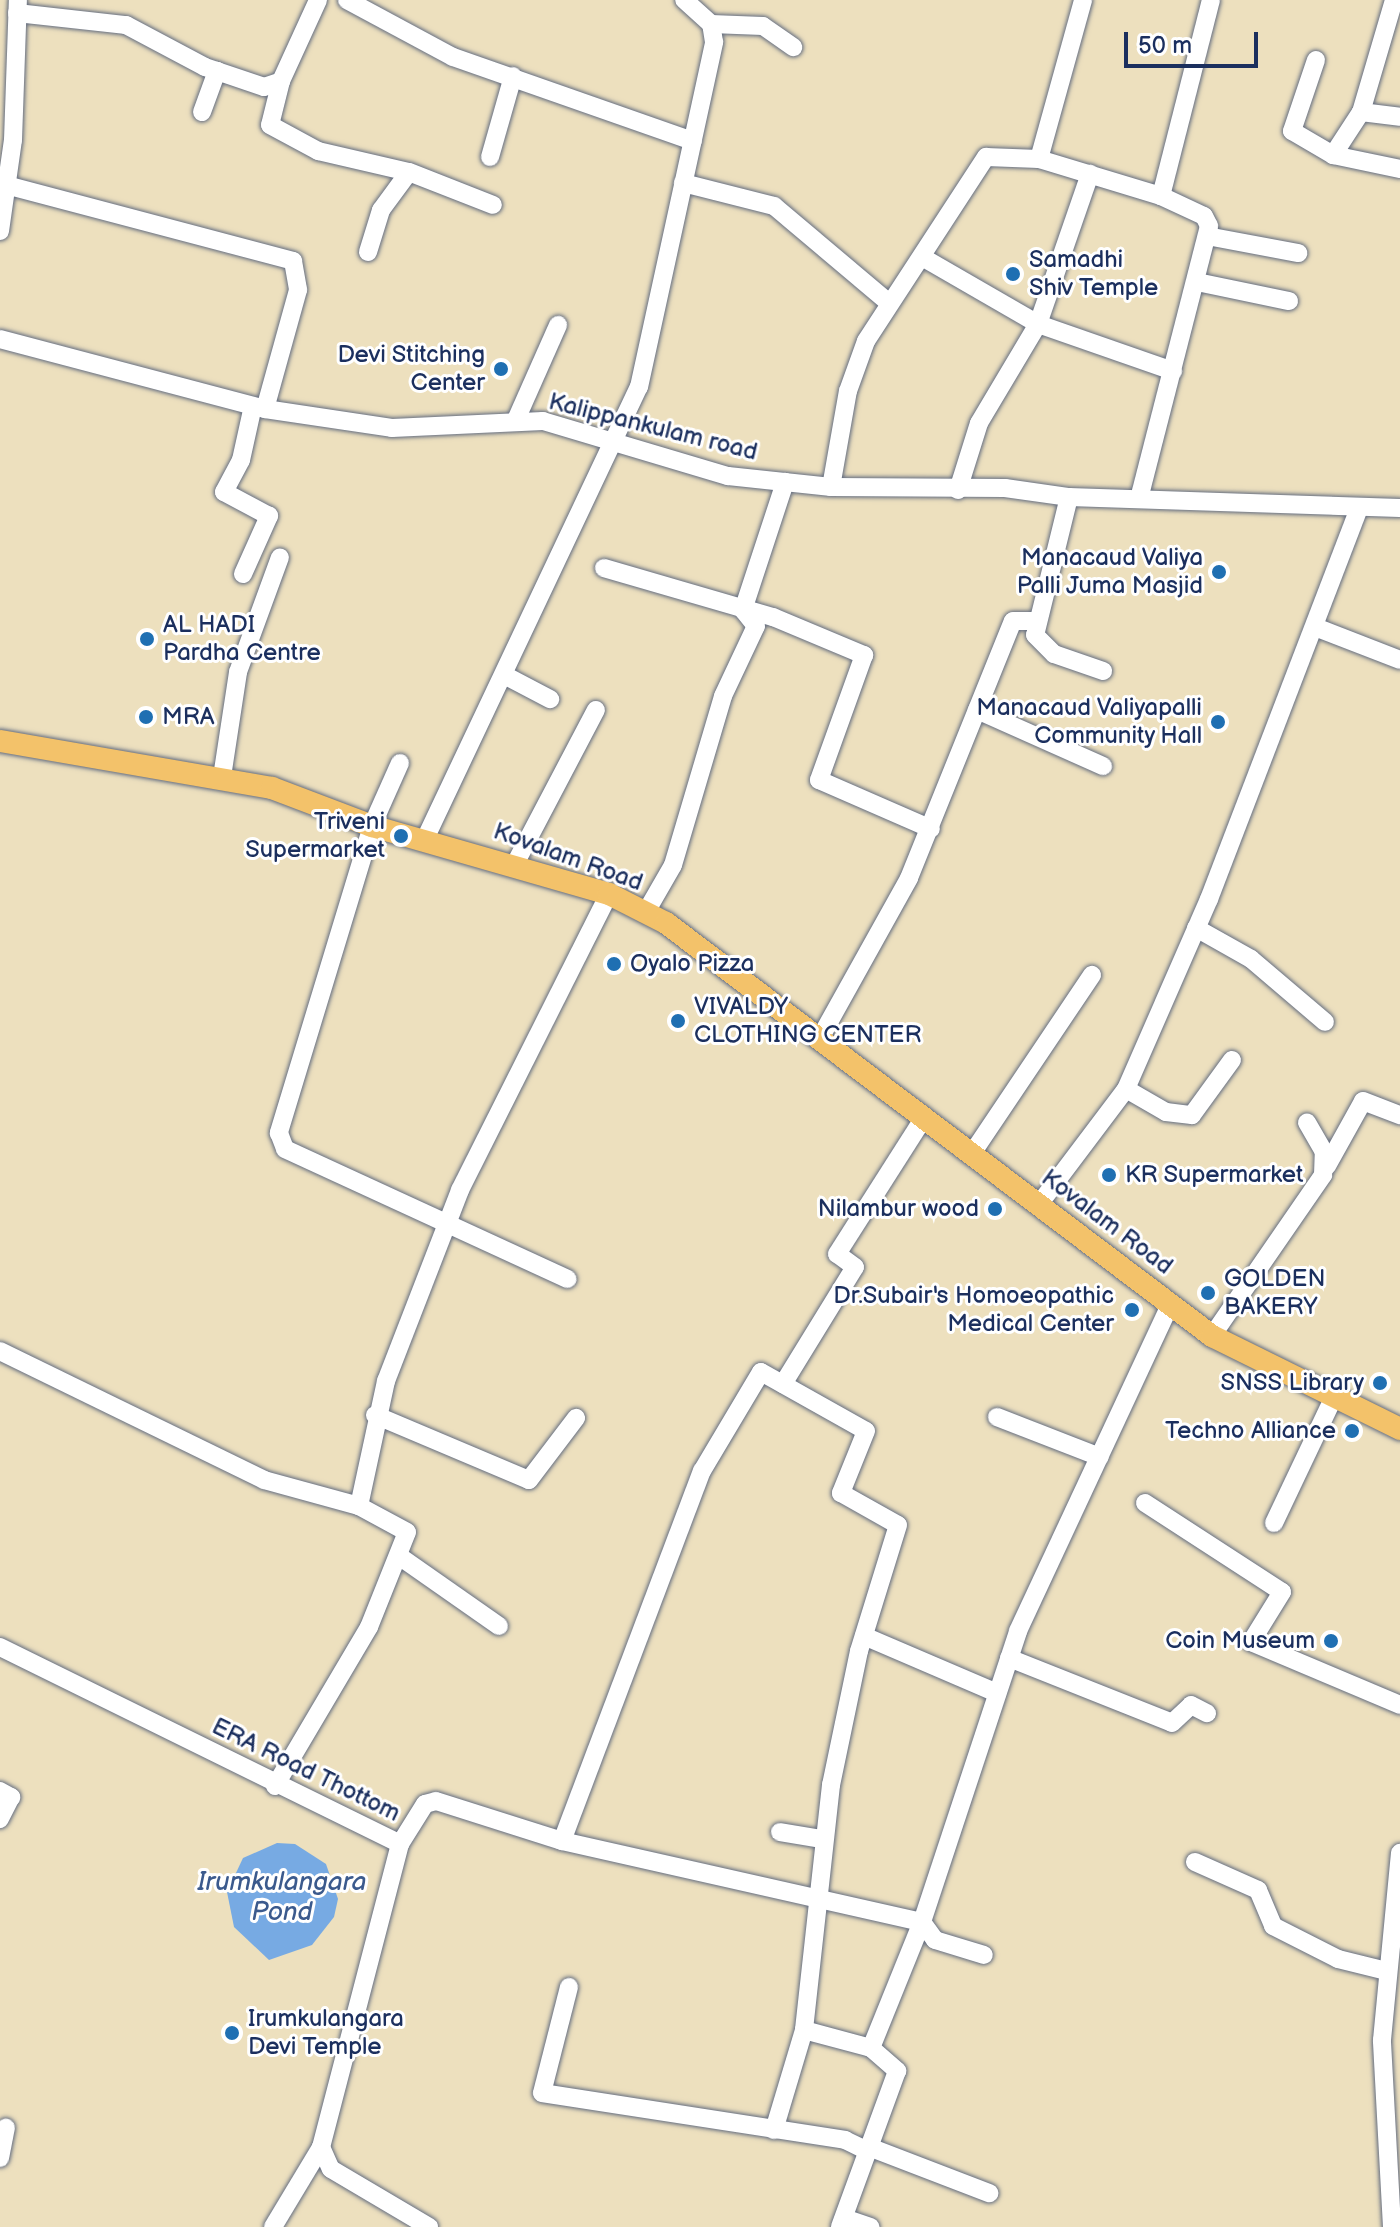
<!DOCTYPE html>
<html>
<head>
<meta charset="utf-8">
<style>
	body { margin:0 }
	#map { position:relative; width:1400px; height:2227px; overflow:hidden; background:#ede0be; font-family:"Balsamiq Sans",sans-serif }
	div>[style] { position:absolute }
	.water>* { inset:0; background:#77aae3 }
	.roads { filter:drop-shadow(0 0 2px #646d80) drop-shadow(0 0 2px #646d80) }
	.minor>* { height:18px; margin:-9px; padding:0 9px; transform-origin:9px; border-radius:9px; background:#fff }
	.major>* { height:22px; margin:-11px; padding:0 11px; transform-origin:11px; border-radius:11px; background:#f3c26a }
	.dots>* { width:22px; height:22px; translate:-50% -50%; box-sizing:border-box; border:4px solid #fff; border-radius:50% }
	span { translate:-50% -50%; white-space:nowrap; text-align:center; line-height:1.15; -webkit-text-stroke:6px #fff; paint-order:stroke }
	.poi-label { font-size:24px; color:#1b2f5e }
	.left { translate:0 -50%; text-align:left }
	.right { translate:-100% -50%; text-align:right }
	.street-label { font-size:24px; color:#1b2f5e }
	.water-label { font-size:26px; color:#3b5a8d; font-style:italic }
	.scale { position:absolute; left:1124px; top:32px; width:134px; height:36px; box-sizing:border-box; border:4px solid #1b2f5e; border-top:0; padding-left:10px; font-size:24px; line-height:28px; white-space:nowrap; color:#1b2f5e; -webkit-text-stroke:6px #fff; paint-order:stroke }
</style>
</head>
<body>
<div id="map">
	<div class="water">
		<div style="clip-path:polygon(277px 1843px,295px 1844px,326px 1864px,338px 1899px,334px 1917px,312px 1945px,269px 1960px,234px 1927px,227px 1892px,243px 1858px)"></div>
	</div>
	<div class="roads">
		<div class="minor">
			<div style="left:347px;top:0;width:120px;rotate:28.3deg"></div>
			<div style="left:453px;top:57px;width:254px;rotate:19.3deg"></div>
			<div style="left:1394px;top:0;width:117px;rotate:106.4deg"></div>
			<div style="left:1361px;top:112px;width:39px;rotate:7deg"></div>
			<div style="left:17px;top:13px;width:110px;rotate:6.3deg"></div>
			<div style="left:126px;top:25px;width:89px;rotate:28deg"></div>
			<div style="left:205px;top:67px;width:62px;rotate:18.7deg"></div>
			<div style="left:264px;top:87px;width:18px;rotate:-19deg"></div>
			<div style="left:281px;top:81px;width:89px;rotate:-65.4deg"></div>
			<div style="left:711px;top:24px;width:52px;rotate:2.2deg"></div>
			<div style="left:763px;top:26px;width:37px;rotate:35deg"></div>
			<div style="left:1316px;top:60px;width:75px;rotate:108.7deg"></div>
			<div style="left:1292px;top:131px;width:48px;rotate:30.3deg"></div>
			<div style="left:1333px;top:155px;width:68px;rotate:11.8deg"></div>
			<div style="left:281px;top:81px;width:45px;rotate:104deg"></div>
			<div style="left:270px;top:125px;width:55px;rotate:28.4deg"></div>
			<div style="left:318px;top:151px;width:93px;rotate:13deg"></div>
			<div style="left:409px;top:172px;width:90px;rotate:21.4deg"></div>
			<div style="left:202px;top:112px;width:44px;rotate:-69.9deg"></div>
			<div style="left:1333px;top:155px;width:51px;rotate:-56.9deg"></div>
			<div style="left:490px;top:157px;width:84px;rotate:-74.1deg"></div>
			<div style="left:1039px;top:159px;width:165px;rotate:-74.5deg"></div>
			<div style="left:683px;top:183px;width:94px;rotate:14.2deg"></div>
			<div style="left:774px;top:206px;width:149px;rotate:40.1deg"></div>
			<div style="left:6px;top:185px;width:297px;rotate:14.8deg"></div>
			<div style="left:293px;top:261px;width:29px;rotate:80deg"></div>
			<div style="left:298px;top:290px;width:123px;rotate:105.5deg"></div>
			<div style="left:1161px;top:196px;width:202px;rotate:-75.7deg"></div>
			<div style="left:0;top:231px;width:92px;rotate:-81.9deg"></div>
			<div style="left:13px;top:140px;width:140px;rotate:-88deg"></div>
			<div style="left:1207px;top:236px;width:93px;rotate:10.6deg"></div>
			<div style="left:368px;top:252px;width:44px;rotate:-72.8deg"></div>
			<div style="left:381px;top:210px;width:47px;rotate:-53.6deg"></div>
			<div style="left:922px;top:257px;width:134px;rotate:30deg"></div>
			<div style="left:1038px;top:324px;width:143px;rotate:19.2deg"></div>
			<div style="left:1197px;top:282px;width:94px;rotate:11.7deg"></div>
			<div style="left:0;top:339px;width:274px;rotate:14.8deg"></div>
			<div style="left:265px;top:409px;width:128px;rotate:8.5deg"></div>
			<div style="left:392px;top:428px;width:151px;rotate:-2.7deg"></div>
			<div style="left:543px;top:421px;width:193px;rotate:16.6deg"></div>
			<div style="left:728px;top:476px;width:104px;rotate:6.1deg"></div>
			<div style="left:831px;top:487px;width:174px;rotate:0.3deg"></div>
			<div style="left:1005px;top:488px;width:65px;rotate:8deg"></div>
			<div style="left:1069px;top:497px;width:331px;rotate:1.9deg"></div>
			<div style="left:516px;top:420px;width:104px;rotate:-66.1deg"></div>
			<div style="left:831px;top:487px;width:97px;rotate:-80deg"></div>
			<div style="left:848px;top:391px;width:53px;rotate:-70.2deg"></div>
			<div style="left:866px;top:341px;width:220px;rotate:-56.9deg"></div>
			<div style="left:986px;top:157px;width:53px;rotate:2.2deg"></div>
			<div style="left:1039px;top:159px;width:127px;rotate:16.9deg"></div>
			<div style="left:1161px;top:196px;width:47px;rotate:24.9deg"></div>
			<div style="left:1204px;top:216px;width:11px;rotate:63deg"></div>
			<div style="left:1209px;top:226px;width:281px;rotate:104.4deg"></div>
			<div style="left:958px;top:490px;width:70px;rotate:-72.6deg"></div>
			<div style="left:979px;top:423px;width:115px;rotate:-59.2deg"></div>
			<div style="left:1038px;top:324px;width:159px;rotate:-70.9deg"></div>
			<div style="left:1069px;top:497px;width:142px;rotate:103.8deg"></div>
			<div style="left:1035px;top:635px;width:27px;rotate:45deg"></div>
			<div style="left:1054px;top:654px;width:52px;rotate:19.1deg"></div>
			<div style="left:604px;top:568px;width:176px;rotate:16.2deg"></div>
			<div style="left:773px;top:617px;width:99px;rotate:22.7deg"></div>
			<div style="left:864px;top:655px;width:133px;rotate:109.8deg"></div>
			<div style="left:819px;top:780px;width:122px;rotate:23.6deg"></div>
			<div style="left:243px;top:574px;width:64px;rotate:-65.9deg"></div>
			<div style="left:269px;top:516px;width:51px;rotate:-151.9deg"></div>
			<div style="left:224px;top:492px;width:36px;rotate:-62deg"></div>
			<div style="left:241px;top:460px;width:55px;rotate:-77.5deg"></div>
			<div style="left:1315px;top:627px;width:91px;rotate:21.2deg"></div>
			<div style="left:506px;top:676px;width:50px;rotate:27.6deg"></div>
			<div style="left:977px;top:710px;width:138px;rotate:24deg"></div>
			<div style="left:400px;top:763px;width:69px;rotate:114deg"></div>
			<div style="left:372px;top:826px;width:321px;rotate:106.9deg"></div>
			<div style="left:279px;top:1133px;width:17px;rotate:69deg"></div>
			<div style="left:285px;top:1149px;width:311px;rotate:24.7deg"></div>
			<div style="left:222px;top:777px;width:106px;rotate:-81.3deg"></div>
			<div style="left:238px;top:672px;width:122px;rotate:-69.9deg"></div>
			<div style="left:426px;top:837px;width:498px;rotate:-64.7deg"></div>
			<div style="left:639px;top:387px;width:353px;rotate:-77.7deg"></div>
			<div style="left:714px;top:42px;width:18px;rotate:-99deg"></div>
			<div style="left:711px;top:24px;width:36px;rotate:-138deg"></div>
			<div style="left:515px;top:864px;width:174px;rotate:-62.3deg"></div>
			<div style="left:646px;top:912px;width:54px;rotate:-60.1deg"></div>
			<div style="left:673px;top:865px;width:176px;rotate:-73.5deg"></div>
			<div style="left:723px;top:696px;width:77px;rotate:-64.8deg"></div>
			<div style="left:756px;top:626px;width:21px;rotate:-129deg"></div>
			<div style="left:743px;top:610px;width:135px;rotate:-71.8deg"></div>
			<div style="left:1196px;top:928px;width:63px;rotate:29.4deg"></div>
			<div style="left:1251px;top:959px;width:97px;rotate:40.4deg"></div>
			<div style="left:819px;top:1040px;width:185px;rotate:-60.9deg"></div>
			<div style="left:909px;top:878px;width:277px;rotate:-68deg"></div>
			<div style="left:1013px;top:621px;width:24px"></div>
			<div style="left:1126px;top:1089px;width:46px;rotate:29.9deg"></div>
			<div style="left:1166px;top:1112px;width:26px;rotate:7deg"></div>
			<div style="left:1192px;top:1115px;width:68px;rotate:-54deg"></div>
			<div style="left:971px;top:1155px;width:217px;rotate:-56.1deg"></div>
			<div style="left:1327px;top:1166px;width:74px;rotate:-61deg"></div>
			<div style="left:1363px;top:1101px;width:40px;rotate:21deg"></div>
			<div style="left:1040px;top:1203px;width:143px;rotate:-53deg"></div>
			<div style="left:1126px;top:1089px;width:207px;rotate:-66.4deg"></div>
			<div style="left:1209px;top:899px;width:417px;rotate:-69deg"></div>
			<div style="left:1212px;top:1336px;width:196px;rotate:-55.4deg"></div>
			<div style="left:1323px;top:1175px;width:23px;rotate:-88deg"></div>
			<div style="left:1324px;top:1152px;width:34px;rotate:-120deg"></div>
			<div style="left:0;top:1351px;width:294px;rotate:26deg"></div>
			<div style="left:264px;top:1480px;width:98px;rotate:15.3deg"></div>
			<div style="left:783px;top:1384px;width:137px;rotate:-58.4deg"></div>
			<div style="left:855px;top:1267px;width:22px;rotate:-144deg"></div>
			<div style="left:837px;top:1254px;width:156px;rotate:-57.5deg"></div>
			<div style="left:375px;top:1415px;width:167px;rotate:22.9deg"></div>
			<div style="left:529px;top:1480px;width:78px;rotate:-52.8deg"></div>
			<div style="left:997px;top:1417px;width:110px;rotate:21.2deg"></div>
			<div style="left:1145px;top:1503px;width:163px;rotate:33deg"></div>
			<div style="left:1282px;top:1592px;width:59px;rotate:121.8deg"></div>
			<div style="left:1251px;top:1642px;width:162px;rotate:22.9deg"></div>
			<div style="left:1274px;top:1523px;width:137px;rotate:-64.6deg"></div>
			<div style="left:399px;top:1556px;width:122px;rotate:35deg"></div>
			<div style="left:864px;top:1636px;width:145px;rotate:23.2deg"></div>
			<div style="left:0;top:1647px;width:446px;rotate:26.2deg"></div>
			<div style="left:400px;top:1844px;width:313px;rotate:104.6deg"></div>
			<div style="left:321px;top:2147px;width:24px;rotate:66deg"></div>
			<div style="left:331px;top:2169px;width:114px;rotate:30.6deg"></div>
			<div style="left:1009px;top:1658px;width:175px;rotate:21.7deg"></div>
			<div style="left:1172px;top:1723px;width:26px;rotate:-43deg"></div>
			<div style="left:1191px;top:1705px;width:18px;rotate:27deg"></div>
			<div style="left:275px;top:1786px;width:185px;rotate:-59.4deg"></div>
			<div style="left:369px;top:1627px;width:102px;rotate:-68.2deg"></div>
			<div style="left:407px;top:1532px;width:55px;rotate:-151.6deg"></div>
			<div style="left:359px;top:1506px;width:128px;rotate:-77.8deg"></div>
			<div style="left:386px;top:1381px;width:205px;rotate:-68.8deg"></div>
			<div style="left:460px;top:1190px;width:331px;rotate:-63.3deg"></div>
			<div style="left:0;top:1791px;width:13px;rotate:29deg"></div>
			<div style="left:11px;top:1797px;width:25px;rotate:117deg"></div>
			<div style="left:780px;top:1832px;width:43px;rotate:9.5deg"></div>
			<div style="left:562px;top:1841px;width:396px;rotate:-69.3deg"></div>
			<div style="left:702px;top:1471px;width:115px;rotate:-59.2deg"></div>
			<div style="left:761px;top:1372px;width:120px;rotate:29.3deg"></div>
			<div style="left:866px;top:1431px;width:67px;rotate:112deg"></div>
			<div style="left:841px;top:1493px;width:65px;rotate:29.3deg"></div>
			<div style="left:898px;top:1525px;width:132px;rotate:107.2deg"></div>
			<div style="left:859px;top:1651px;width:137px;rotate:101.8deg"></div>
			<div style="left:831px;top:1785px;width:246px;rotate:96.3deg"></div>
			<div style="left:804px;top:2030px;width:69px;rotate:15deg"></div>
			<div style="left:871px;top:2048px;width:35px;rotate:41deg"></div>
			<div style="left:897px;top:2071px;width:166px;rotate:110.1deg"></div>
			<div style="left:400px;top:1844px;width:47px;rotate:-58deg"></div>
			<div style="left:425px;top:1804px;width:11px;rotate:-15deg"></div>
			<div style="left:436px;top:1801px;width:132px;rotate:17.6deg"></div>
			<div style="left:562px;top:1841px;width:369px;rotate:12.7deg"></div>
			<div style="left:922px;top:1922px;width:22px;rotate:54deg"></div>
			<div style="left:935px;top:1940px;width:51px;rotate:17deg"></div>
			<div style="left:1195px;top:1862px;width:69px;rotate:24deg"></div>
			<div style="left:1258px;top:1890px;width:39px;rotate:67deg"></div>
			<div style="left:1273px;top:1926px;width:73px;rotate:26.9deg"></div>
			<div style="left:1338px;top:1959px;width:49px;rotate:14deg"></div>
			<div style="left:569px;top:1987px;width:109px;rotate:104.3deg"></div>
			<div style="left:542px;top:2093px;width:307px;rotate:8.8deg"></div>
			<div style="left:845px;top:2140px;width:25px;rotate:26deg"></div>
			<div style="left:871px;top:2048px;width:136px;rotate:-68deg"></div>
			<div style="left:922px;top:1922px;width:306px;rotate:-71.7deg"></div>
			<div style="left:1018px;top:1631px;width:362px;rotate:-65deg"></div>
			<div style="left:774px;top:2130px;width:104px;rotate:-73.3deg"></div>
			<div style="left:869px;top:2147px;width:129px;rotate:21deg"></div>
			<div style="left:0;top:2158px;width:31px;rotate:-79deg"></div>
			<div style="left:844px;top:2218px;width:28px;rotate:19deg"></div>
			<div style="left:273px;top:2227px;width:93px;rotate:-59deg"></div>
			<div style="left:1392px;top:2227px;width:187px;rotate:-93.1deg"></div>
			<div style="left:1382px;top:2040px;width:188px;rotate:-84.5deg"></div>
		</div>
		<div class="major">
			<div style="left:0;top:741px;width:276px;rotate:9.8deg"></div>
			<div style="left:272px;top:788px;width:107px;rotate:20.8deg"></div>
			<div style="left:372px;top:826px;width:247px;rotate:16deg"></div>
			<div style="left:609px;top:894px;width:64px;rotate:27deg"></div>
			<div style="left:666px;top:923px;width:685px;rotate:37.1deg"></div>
			<div style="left:1212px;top:1336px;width:210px;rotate:26.3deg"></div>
		</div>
	</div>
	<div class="dots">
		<div style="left:1013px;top:274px;background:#1f6fb2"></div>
		<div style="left:501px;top:369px;background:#1f6fb2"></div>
		<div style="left:1219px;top:572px;background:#1f6fb2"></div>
		<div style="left:147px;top:639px;background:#1f6fb2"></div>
		<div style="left:146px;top:717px;background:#1f6fb2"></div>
		<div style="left:1218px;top:722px;background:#1f6fb2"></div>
		<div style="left:401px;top:836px;background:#1f6fb2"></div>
		<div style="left:614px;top:964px;background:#1f6fb2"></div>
		<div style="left:678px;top:1021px;background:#1f6fb2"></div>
		<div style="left:1109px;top:1175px;background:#1f6fb2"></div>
		<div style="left:995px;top:1209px;background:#1f6fb2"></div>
		<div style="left:1208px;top:1293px;background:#1f6fb2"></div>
		<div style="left:1132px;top:1310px;background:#1f6fb2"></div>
		<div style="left:1380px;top:1383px;background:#1f6fb2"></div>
		<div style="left:1352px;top:1431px;background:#1f6fb2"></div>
		<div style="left:1331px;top:1641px;background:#1f6fb2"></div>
		<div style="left:232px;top:2033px;background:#1f6fb2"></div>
	</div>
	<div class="poi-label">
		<span class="left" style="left:1029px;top:274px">Samadhi<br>Shiv Temple</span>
		<span class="right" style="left:485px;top:369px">Devi Stitching<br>Center</span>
		<span class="right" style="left:1203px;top:572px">Manacaud Valiya<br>Palli Juma Masjid</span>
		<span class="left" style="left:163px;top:639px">AL HADI<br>Pardha Centre</span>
		<span class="right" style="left:1202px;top:722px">Manacaud Valiyapalli<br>Community Hall</span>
		<span class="left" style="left:162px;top:717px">MRA</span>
		<span class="right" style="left:385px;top:836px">Triveni<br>Supermarket</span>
		<span class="left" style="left:630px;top:964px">Oyalo Pizza</span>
		<span class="left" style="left:694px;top:1021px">VIVALDY<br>CLOTHING CENTER</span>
		<span class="left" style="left:1125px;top:1175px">KR Supermarket</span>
		<span class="right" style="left:979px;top:1209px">Nilambur wood</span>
		<span class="left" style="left:1224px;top:1293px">GOLDEN<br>BAKERY</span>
		<span class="right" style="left:1114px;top:1310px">Dr.Subair's Homoeopathic<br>Medical Center</span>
		<span class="right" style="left:1364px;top:1383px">SNSS Library</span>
		<span class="right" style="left:1336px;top:1431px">Techno Alliance</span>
		<span class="right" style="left:1315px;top:1641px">Coin Museum</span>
		<span class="left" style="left:248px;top:2033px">Irumkulangara<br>Devi Temple</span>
	</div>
	<div class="street-label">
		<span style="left:653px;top:427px;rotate:14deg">Kalippankulam road</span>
		<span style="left:568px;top:857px;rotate:20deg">Kovalam Road</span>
		<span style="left:1107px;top:1222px;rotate:37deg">Kovalam Road</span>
		<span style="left:306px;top:1770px;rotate:26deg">ERA Road Thottom</span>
	</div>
	<div class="water-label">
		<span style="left:282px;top:1898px">Irumkulangara<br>Pond</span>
	</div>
	<div class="scale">50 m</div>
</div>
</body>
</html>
